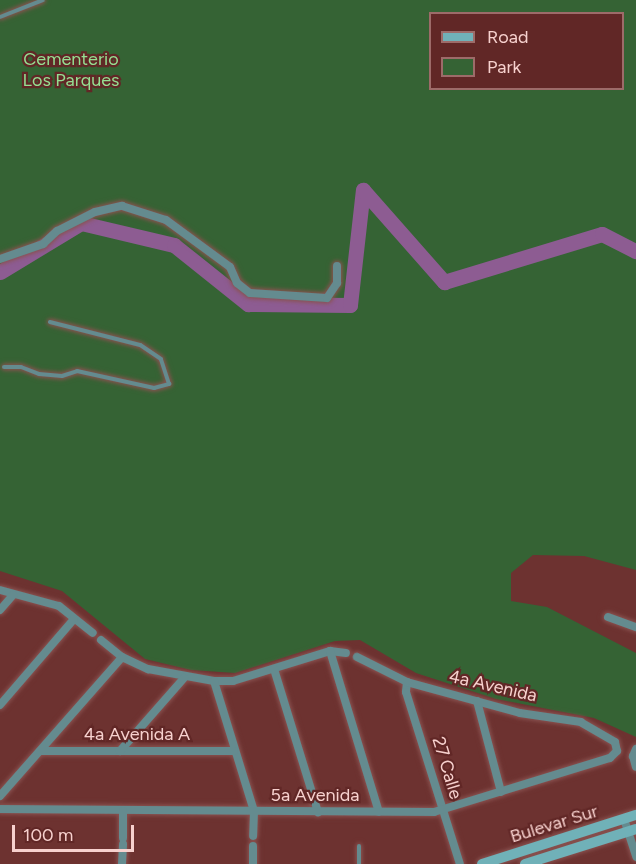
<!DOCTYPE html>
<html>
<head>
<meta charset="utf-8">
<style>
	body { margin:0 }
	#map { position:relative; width:636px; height:864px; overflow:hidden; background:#6d3230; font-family:Figtree,sans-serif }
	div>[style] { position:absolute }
	.green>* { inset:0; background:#356334 }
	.river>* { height:15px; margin:-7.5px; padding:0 7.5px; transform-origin:7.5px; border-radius:7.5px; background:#8d5c92 }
	.roads { filter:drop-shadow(0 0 2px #895250) drop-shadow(0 0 2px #895250) }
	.lane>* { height:4px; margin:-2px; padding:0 2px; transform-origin:2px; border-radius:2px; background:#648b8f }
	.street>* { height:8px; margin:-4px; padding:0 4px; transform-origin:4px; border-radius:4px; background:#648b8f }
	.secondary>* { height:10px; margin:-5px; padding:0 5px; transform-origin:5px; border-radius:5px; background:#70b1b8 }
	span { translate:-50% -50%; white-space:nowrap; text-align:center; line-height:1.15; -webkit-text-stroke:4.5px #612726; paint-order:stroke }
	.park-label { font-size:18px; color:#95df92 }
	.street-label { font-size:18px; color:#f7d1ce }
	.legend { position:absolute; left:429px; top:12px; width:195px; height:78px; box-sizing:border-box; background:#612726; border:2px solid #9d6b69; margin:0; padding:8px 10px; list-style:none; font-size:18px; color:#f7d1ce }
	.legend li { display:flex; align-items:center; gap:12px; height:30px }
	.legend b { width:30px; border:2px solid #9d6b69 }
	.scale { position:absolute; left:12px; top:825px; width:122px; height:27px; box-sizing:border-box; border:3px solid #f7d1ce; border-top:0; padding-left:8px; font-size:18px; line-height:21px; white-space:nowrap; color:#f7d1ce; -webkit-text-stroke:4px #612726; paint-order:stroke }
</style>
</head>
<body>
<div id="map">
	<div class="green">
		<div style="clip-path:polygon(evenodd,0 0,636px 0,636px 570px,584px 556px,533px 555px,511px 573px,511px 601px,547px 607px,636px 653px,636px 737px,594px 718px,496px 699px,416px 673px,360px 640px,335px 641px,235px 673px,191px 670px,145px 659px,62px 591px,0 571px,0 0,430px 14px,622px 14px,622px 88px,430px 88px,430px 14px)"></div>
	</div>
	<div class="river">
		<div style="left:0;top:272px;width:95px;rotate:-31.2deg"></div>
		<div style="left:81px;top:223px;width:96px;rotate:13.3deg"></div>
		<div style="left:174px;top:245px;width:95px;rotate:38.6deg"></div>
		<div style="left:248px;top:304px;width:102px;rotate:0.6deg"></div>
		<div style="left:350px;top:305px;width:116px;rotate:-83.6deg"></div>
		<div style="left:363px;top:190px;width:123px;rotate:48.6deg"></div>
		<div style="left:444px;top:282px;width:165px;rotate:-16.9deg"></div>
		<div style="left:602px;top:234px;width:38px;rotate:27deg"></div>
	</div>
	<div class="roads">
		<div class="lane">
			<div style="left:0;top:17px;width:46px;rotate:-21.6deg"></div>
			<div style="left:4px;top:367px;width:17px"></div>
			<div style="left:21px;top:367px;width:19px;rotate:21deg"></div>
			<div style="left:39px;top:374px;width:23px;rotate:5deg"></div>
			<div style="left:62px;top:376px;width:16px;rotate:-18deg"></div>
			<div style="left:77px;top:371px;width:79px;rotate:12.4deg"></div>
			<div style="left:154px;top:388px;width:16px;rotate:-15deg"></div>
			<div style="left:169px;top:384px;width:26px;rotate:-108deg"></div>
			<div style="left:161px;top:359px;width:25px;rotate:-146deg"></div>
			<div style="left:140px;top:345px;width:93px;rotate:-165.7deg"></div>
			<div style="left:359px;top:864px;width:18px;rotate:-90deg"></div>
		</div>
		<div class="street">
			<div style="left:0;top:259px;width:46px;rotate:-19.2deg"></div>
			<div style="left:43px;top:244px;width:19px;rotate:-43deg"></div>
			<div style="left:57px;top:231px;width:42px;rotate:-26.6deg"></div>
			<div style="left:95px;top:212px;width:28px;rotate:-13deg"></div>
			<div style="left:122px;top:206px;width:46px;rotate:17.7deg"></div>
			<div style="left:166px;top:220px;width:79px;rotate:36.3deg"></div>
			<div style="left:230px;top:267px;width:17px;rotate:66deg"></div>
			<div style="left:237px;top:283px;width:16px;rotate:38deg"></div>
			<div style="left:250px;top:293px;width:77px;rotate:3.7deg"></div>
			<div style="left:327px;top:298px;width:18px;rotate:-56deg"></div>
			<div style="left:337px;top:283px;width:17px;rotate:-90deg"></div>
			<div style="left:0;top:590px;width:61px;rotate:15.2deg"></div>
			<div style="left:59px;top:606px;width:43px;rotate:38.5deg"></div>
			<div style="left:0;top:610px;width:20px;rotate:-49deg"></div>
			<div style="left:608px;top:617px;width:30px;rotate:20deg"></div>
			<div style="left:101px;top:640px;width:27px;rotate:39deg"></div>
			<div style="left:122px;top:657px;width:29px;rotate:25deg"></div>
			<div style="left:148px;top:669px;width:67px;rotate:10.3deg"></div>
			<div style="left:214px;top:681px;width:19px"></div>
			<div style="left:233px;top:681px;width:102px;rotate:-17.2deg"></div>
			<div style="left:330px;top:651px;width:16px;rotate:7deg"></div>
			<div style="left:330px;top:651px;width:168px;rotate:73.1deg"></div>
			<div style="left:274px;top:669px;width:150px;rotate:72.9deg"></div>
			<div style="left:214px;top:681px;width:136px;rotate:72.9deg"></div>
			<div style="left:254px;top:811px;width:25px;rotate:92deg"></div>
			<div style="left:407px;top:682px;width:10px;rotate:96deg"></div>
			<div style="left:406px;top:692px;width:180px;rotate:72.6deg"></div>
			<div style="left:477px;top:701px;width:94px;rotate:75.2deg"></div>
			<div style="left:0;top:705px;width:113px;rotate:-49.3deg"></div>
			<div style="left:636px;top:749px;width:8px;rotate:113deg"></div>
			<div style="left:633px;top:756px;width:11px;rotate:75deg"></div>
			<div style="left:41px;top:751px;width:193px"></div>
			<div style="left:120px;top:751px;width:97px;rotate:-48.8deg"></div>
			<div style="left:0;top:796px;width:185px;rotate:-48.7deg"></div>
			<div style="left:0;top:809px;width:434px;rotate:0.4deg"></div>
			<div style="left:434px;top:812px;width:184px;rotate:-17.1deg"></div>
			<div style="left:610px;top:758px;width:10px;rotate:-45deg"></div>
			<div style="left:617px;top:751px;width:9px;rotate:-103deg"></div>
			<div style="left:615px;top:742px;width:39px;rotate:-150deg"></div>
			<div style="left:581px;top:722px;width:62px;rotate:-171.6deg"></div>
			<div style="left:520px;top:713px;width:117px;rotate:-164.7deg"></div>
			<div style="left:407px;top:682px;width:56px;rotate:-153.4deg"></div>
			<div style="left:123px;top:811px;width:27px;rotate:90deg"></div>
			<div style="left:624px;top:819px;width:40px;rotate:72deg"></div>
			<div style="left:122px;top:864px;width:20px;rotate:-87deg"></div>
			<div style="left:253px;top:864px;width:18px;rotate:-90deg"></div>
		</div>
		<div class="secondary">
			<div style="left:482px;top:864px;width:162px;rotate:-17.7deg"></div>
			<div style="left:525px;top:864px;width:116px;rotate:-17.5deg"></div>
		</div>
	</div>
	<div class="park-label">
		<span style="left:71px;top:70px">Cementerio<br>Los Parques</span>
	</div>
	<div class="street-label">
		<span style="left:493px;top:686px;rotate:13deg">4a Avenida</span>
		<span style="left:137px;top:734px">4a Avenida A</span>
		<span style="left:447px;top:768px;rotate:73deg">27 Calle</span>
		<span style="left:315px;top:795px">5a Avenida</span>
		<span style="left:554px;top:824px;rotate:-17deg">Bulevar Sur</span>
	</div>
	<ul class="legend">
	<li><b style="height:8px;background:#70b1b8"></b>Road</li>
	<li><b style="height:16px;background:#356334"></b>Park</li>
	</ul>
	<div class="scale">100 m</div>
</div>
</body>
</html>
